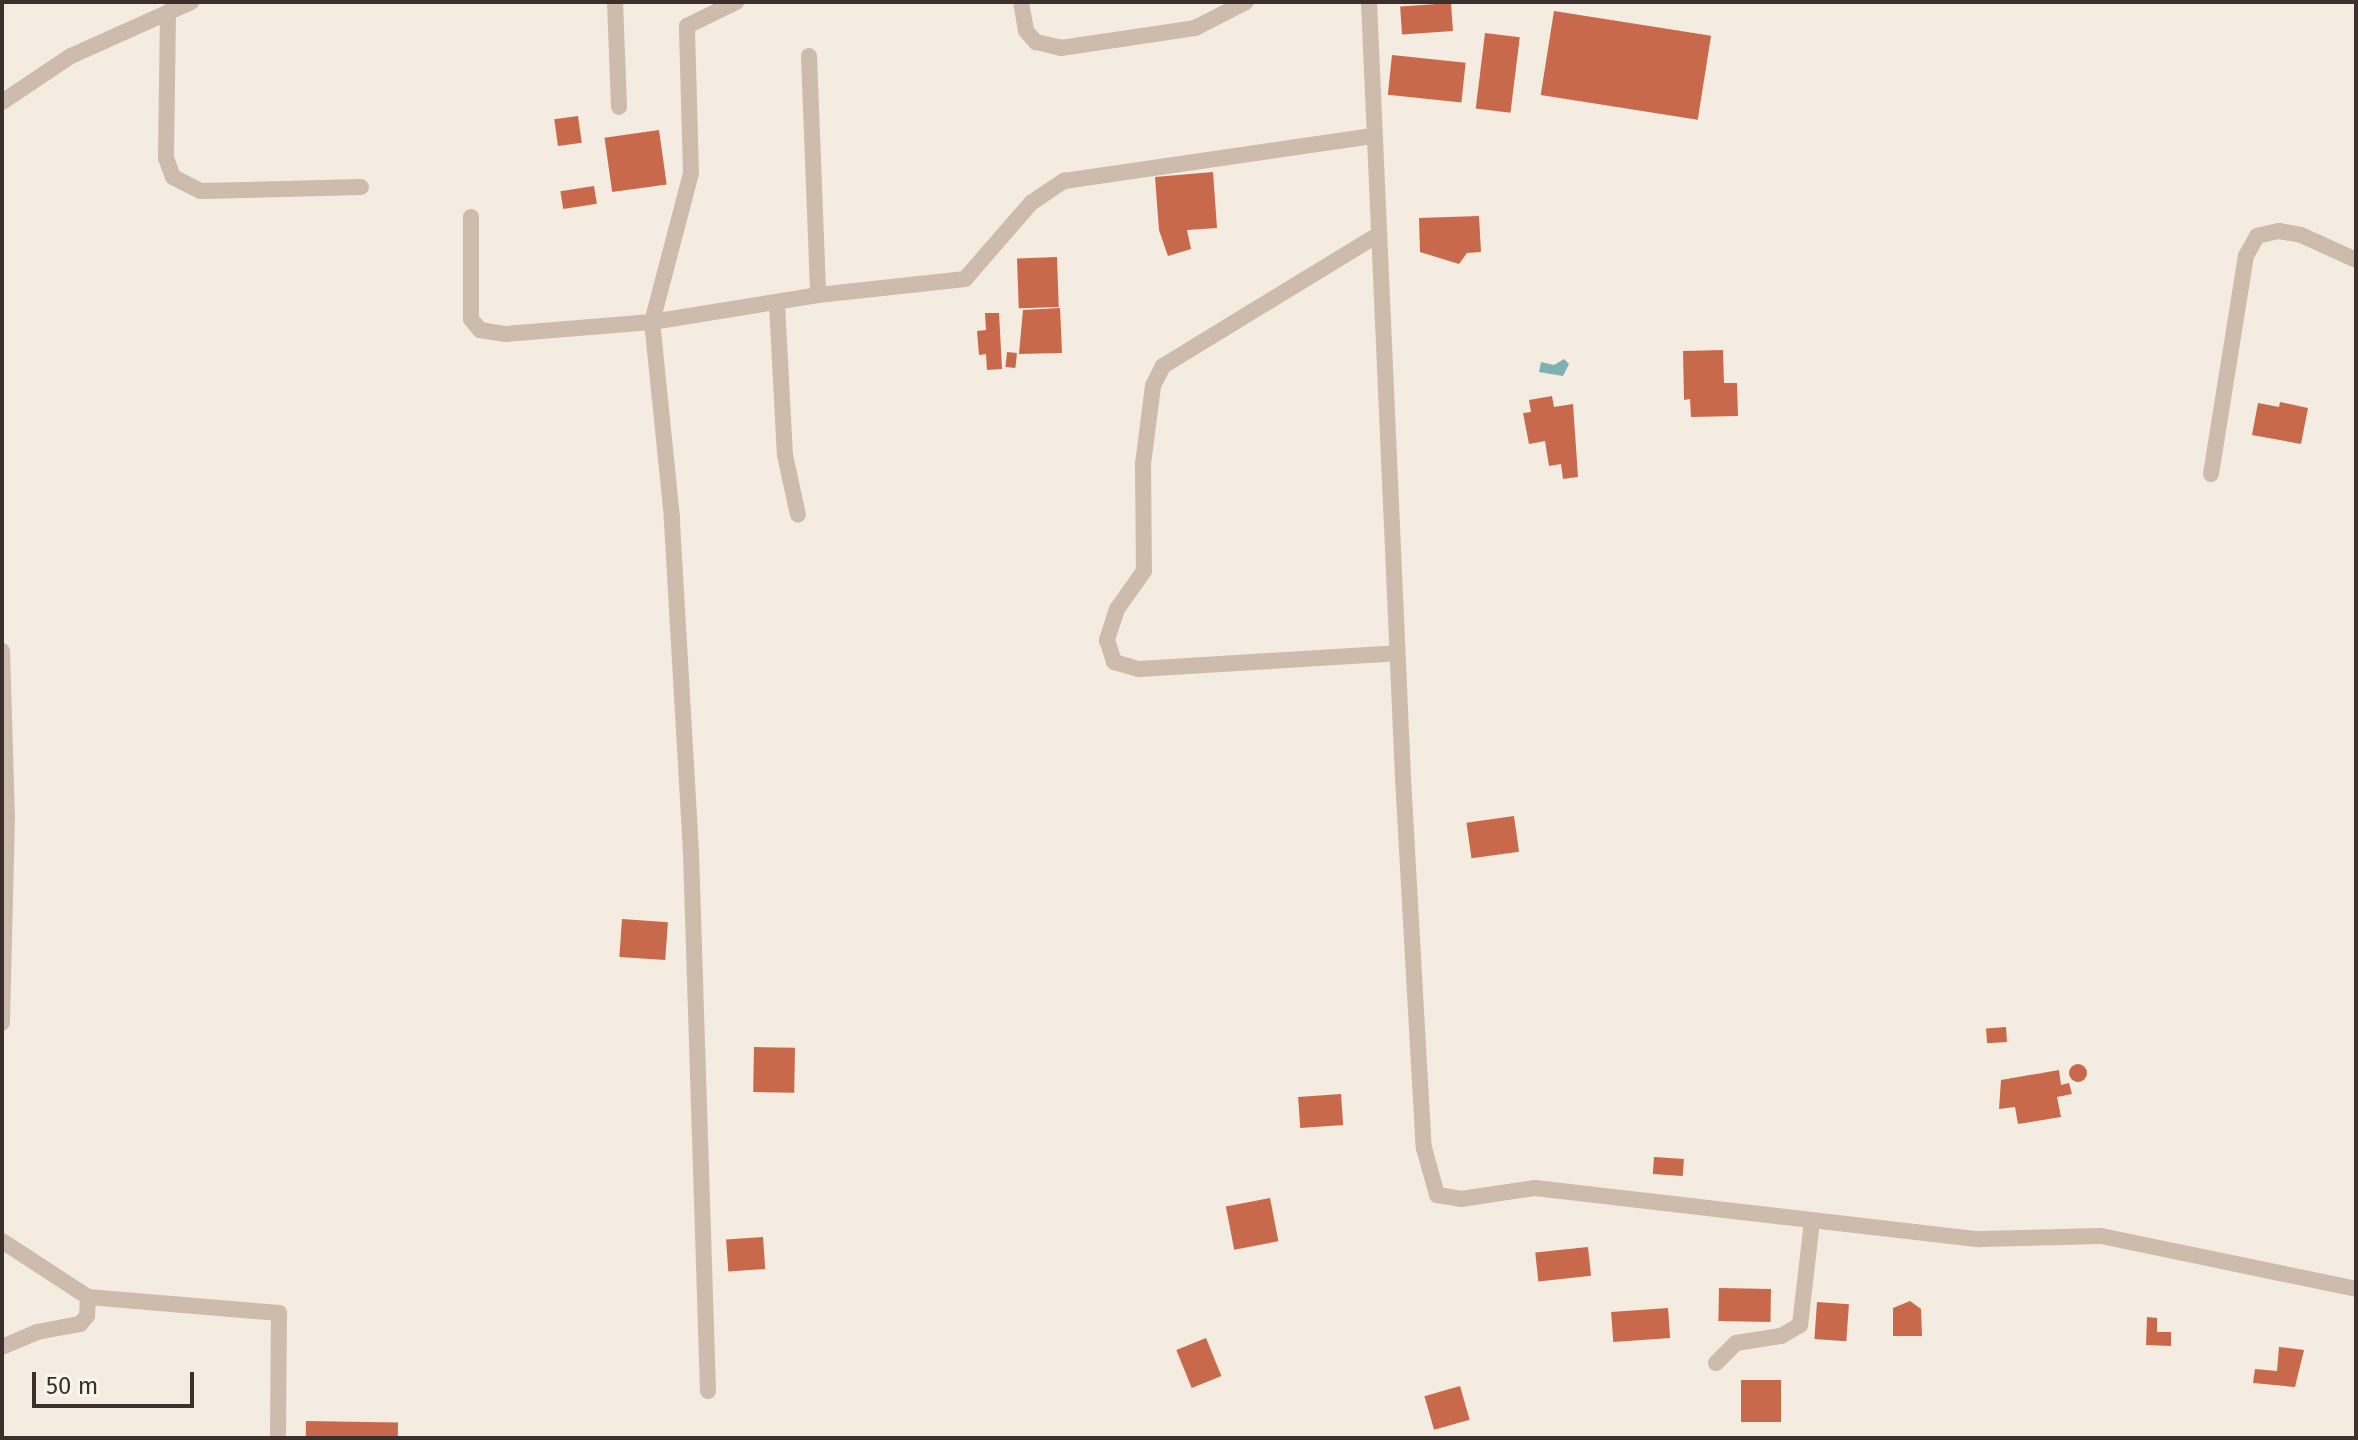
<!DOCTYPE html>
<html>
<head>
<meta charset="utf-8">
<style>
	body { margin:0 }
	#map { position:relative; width:2358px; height:1440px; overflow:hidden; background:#f4ebe1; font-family:"Fira Sans",sans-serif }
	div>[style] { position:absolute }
	.water>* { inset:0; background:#7fb0b2 }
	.building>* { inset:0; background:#c8694b; transform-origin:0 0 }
	.round { border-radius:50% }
	.street>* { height:16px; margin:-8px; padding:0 8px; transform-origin:8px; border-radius:8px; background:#cdbbac }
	span { translate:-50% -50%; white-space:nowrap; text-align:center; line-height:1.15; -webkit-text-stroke:6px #fbf5ee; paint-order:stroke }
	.frame { position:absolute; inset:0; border:4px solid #3b302b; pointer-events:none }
	.scale { position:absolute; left:32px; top:1372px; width:162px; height:36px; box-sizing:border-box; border:4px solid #3b302b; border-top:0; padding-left:10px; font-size:24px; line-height:28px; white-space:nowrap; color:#3b302b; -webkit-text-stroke:6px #fbf5ee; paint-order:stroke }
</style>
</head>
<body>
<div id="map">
	<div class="water">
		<div style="clip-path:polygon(1564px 359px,1569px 364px,1563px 376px,1539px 372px,1541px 362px,1554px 365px)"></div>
	</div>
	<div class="building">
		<div style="left:1451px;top:3px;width:28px;height:51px;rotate:86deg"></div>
		<div style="left:1554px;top:11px;width:159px;height:85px;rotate:9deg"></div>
		<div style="left:1485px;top:33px;width:35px;height:76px;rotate:7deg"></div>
		<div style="left:1392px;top:55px;width:74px;height:40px;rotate:6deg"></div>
		<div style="left:578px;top:116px;width:27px;height:24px;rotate:82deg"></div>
		<div style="left:659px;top:130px;width:55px;height:55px;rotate:82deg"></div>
		<div style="clip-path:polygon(1213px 172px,1217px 228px,1187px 230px,1191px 249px,1168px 256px,1159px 230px,1155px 177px)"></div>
		<div style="left:594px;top:186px;width:18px;height:34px;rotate:81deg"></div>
		<div style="clip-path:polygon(1479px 216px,1481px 252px,1467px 253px,1459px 264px,1420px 252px,1419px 218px)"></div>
		<div style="left:1057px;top:257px;width:50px;height:40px;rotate:88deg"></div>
		<div style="clip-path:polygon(1060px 308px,1062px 353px,1019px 354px,1023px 310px)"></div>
		<div style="clip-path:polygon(985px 313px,999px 313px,1002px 369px,987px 370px,986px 354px,979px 355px,977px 331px,986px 330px)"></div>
		<div style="clip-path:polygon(1723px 350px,1724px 383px,1737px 383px,1738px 416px,1691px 417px,1690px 399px,1684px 400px,1683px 351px)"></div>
		<div style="left:1007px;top:352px;width:10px;height:15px;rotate:6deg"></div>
		<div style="clip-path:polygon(1552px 396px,1554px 407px,1573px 404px,1578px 477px,1563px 479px,1561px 464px,1549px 466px,1545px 441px,1529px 444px,1523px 413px,1531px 412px,1529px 400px)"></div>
		<div style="clip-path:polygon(2280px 402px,2308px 408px,2301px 444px,2252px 435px,2258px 403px,2279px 407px)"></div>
		<div style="left:1514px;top:816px;width:36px;height:48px;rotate:82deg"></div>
		<div style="left:622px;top:919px;width:46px;height:38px;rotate:4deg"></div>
		<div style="left:2006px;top:1027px;width:15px;height:20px;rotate:86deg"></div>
		<div style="left:754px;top:1047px;width:41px;height:45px;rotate:1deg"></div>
		<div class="round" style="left:2069px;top:1064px;width:18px;height:18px"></div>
		<div style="clip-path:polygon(2059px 1070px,2061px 1085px,2069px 1083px,2072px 1094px,2057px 1097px,2061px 1117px,2018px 1124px,2015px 1107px,1999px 1109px,2001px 1080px)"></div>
		<div style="left:1341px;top:1094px;width:31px;height:43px;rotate:86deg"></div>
		<div style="left:1654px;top:1157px;width:30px;height:17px;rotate:4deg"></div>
		<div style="left:1270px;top:1198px;width:44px;height:45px;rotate:79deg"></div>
		<div style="left:763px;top:1237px;width:32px;height:37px;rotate:86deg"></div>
		<div style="left:1588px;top:1247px;width:29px;height:53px;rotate:84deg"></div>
		<div style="left:1719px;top:1288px;width:52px;height:33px;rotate:1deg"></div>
		<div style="clip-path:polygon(1910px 1301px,1921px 1309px,1922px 1336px,1893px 1336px,1893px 1308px)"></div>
		<div style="left:1817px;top:1302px;width:32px;height:37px;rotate:4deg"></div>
		<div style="left:1668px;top:1308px;width:30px;height:57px;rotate:86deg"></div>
		<div style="clip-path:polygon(2147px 1317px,2157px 1318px,2157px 1332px,2171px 1332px,2171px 1346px,2146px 1345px)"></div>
		<div style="left:1206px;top:1338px;width:41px;height:32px;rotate:68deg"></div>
		<div style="clip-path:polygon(2279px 1347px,2304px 1350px,2295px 1387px,2253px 1383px,2255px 1369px,2277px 1371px)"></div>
		<div style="left:1741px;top:1380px;width:40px;height:42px"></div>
		<div style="left:1460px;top:1386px;width:35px;height:37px;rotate:74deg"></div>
		<div style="left:306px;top:1421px;width:92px;height:17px;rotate:1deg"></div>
	</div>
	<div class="street">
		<div style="left:615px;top:2px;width:105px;rotate:87.8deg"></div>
		<div style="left:1021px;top:2px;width:29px;rotate:80deg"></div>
		<div style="left:1026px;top:31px;width:15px;rotate:48deg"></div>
		<div style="left:1036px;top:42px;width:26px;rotate:13deg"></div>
		<div style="left:1061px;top:48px;width:135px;rotate:-8.5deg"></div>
		<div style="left:1195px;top:28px;width:57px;rotate:-27deg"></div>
		<div style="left:1369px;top:2px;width:777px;rotate:87.49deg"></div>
		<div style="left:1403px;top:778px;width:371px;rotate:86.8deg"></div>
		<div style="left:1424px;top:1148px;width:49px;rotate:74.5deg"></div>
		<div style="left:1437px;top:1195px;width:24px;rotate:9deg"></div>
		<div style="left:1461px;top:1199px;width:75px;rotate:-8.5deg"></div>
		<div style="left:1535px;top:1188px;width:447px;rotate:6.6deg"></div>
		<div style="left:1979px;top:1239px;width:122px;rotate:-1.4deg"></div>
		<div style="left:2101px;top:1236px;width:260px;rotate:11.7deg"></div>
		<div style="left:168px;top:12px;width:146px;rotate:90.8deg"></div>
		<div style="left:166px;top:158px;width:20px;rotate:70deg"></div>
		<div style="left:173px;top:177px;width:31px;rotate:27deg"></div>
		<div style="left:201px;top:191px;width:160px;rotate:-1.4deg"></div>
		<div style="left:809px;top:56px;width:239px;rotate:87.8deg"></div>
		<div style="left:2px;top:102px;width:83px;rotate:-33.7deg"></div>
		<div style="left:71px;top:56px;width:132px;rotate:-24.2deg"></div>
		<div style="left:471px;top:217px;width:102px;rotate:90deg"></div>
		<div style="left:471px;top:319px;width:14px;rotate:51deg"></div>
		<div style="left:480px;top:330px;width:26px;rotate:9deg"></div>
		<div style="left:506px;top:334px;width:146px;rotate:-4.7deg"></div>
		<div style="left:652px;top:322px;width:168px;rotate:-9.2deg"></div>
		<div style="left:818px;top:295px;width:148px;rotate:-6.2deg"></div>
		<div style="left:965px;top:279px;width:101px;rotate:-49deg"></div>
		<div style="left:1031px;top:203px;width:40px;rotate:-34deg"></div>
		<div style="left:1064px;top:181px;width:310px;rotate:-8.3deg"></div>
		<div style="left:1376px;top:236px;width:250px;rotate:148.6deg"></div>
		<div style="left:1163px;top:366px;width:22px;rotate:117deg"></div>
		<div style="left:1153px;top:386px;width:79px;rotate:97.3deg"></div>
		<div style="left:1143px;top:464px;width:107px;rotate:89.5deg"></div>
		<div style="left:1144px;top:571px;width:47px;rotate:125.4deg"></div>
		<div style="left:1117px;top:609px;width:33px;rotate:108deg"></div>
		<div style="left:1107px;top:640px;width:23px;rotate:72deg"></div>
		<div style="left:1114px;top:662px;width:26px;rotate:16deg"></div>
		<div style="left:1139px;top:669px;width:258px;rotate:-3.5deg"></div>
		<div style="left:777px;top:304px;width:151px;rotate:87deg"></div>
		<div style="left:785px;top:455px;width:61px;rotate:77.8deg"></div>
		<div style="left:2211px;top:474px;width:221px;rotate:-80.9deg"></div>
		<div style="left:2246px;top:256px;width:23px;rotate:-61deg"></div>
		<div style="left:2257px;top:236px;width:23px;rotate:-13deg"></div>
		<div style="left:2279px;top:231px;width:22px;rotate:10deg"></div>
		<div style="left:2301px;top:235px;width:60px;rotate:24.4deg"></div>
		<div style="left:2px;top:651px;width:164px;rotate:88.3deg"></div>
		<div style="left:7px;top:815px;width:208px;rotate:91.4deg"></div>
		<div style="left:2px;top:1241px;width:103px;rotate:33.1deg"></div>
		<div style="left:88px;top:1297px;width:192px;rotate:4.8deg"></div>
		<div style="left:279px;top:1313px;width:125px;rotate:90.5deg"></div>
		<div style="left:2px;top:1347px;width:38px;rotate:-23deg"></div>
		<div style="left:37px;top:1332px;width:44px;rotate:-10.5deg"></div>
		<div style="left:80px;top:1324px;width:11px;rotate:-49deg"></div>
		<div style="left:87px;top:1316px;width:19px;rotate:-87deg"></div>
		<div style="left:1716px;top:1363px;width:28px;rotate:-45deg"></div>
		<div style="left:1736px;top:1343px;width:46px;rotate:-8.8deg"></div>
		<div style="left:1781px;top:1336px;width:22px;rotate:-30deg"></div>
		<div style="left:1800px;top:1325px;width:104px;rotate:-83.4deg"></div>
		<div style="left:708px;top:1391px;width:539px;rotate:-91.81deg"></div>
		<div style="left:691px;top:852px;width:335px;rotate:-93.3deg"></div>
		<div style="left:672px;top:518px;width:197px;rotate:-95.8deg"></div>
		<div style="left:652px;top:322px;width:154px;rotate:-75.3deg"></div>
		<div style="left:691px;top:173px;width:147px;rotate:-91.6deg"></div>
		<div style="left:687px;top:26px;width:55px;rotate:-26.1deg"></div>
	</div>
	<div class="frame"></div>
	<div class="scale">50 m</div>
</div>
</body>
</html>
